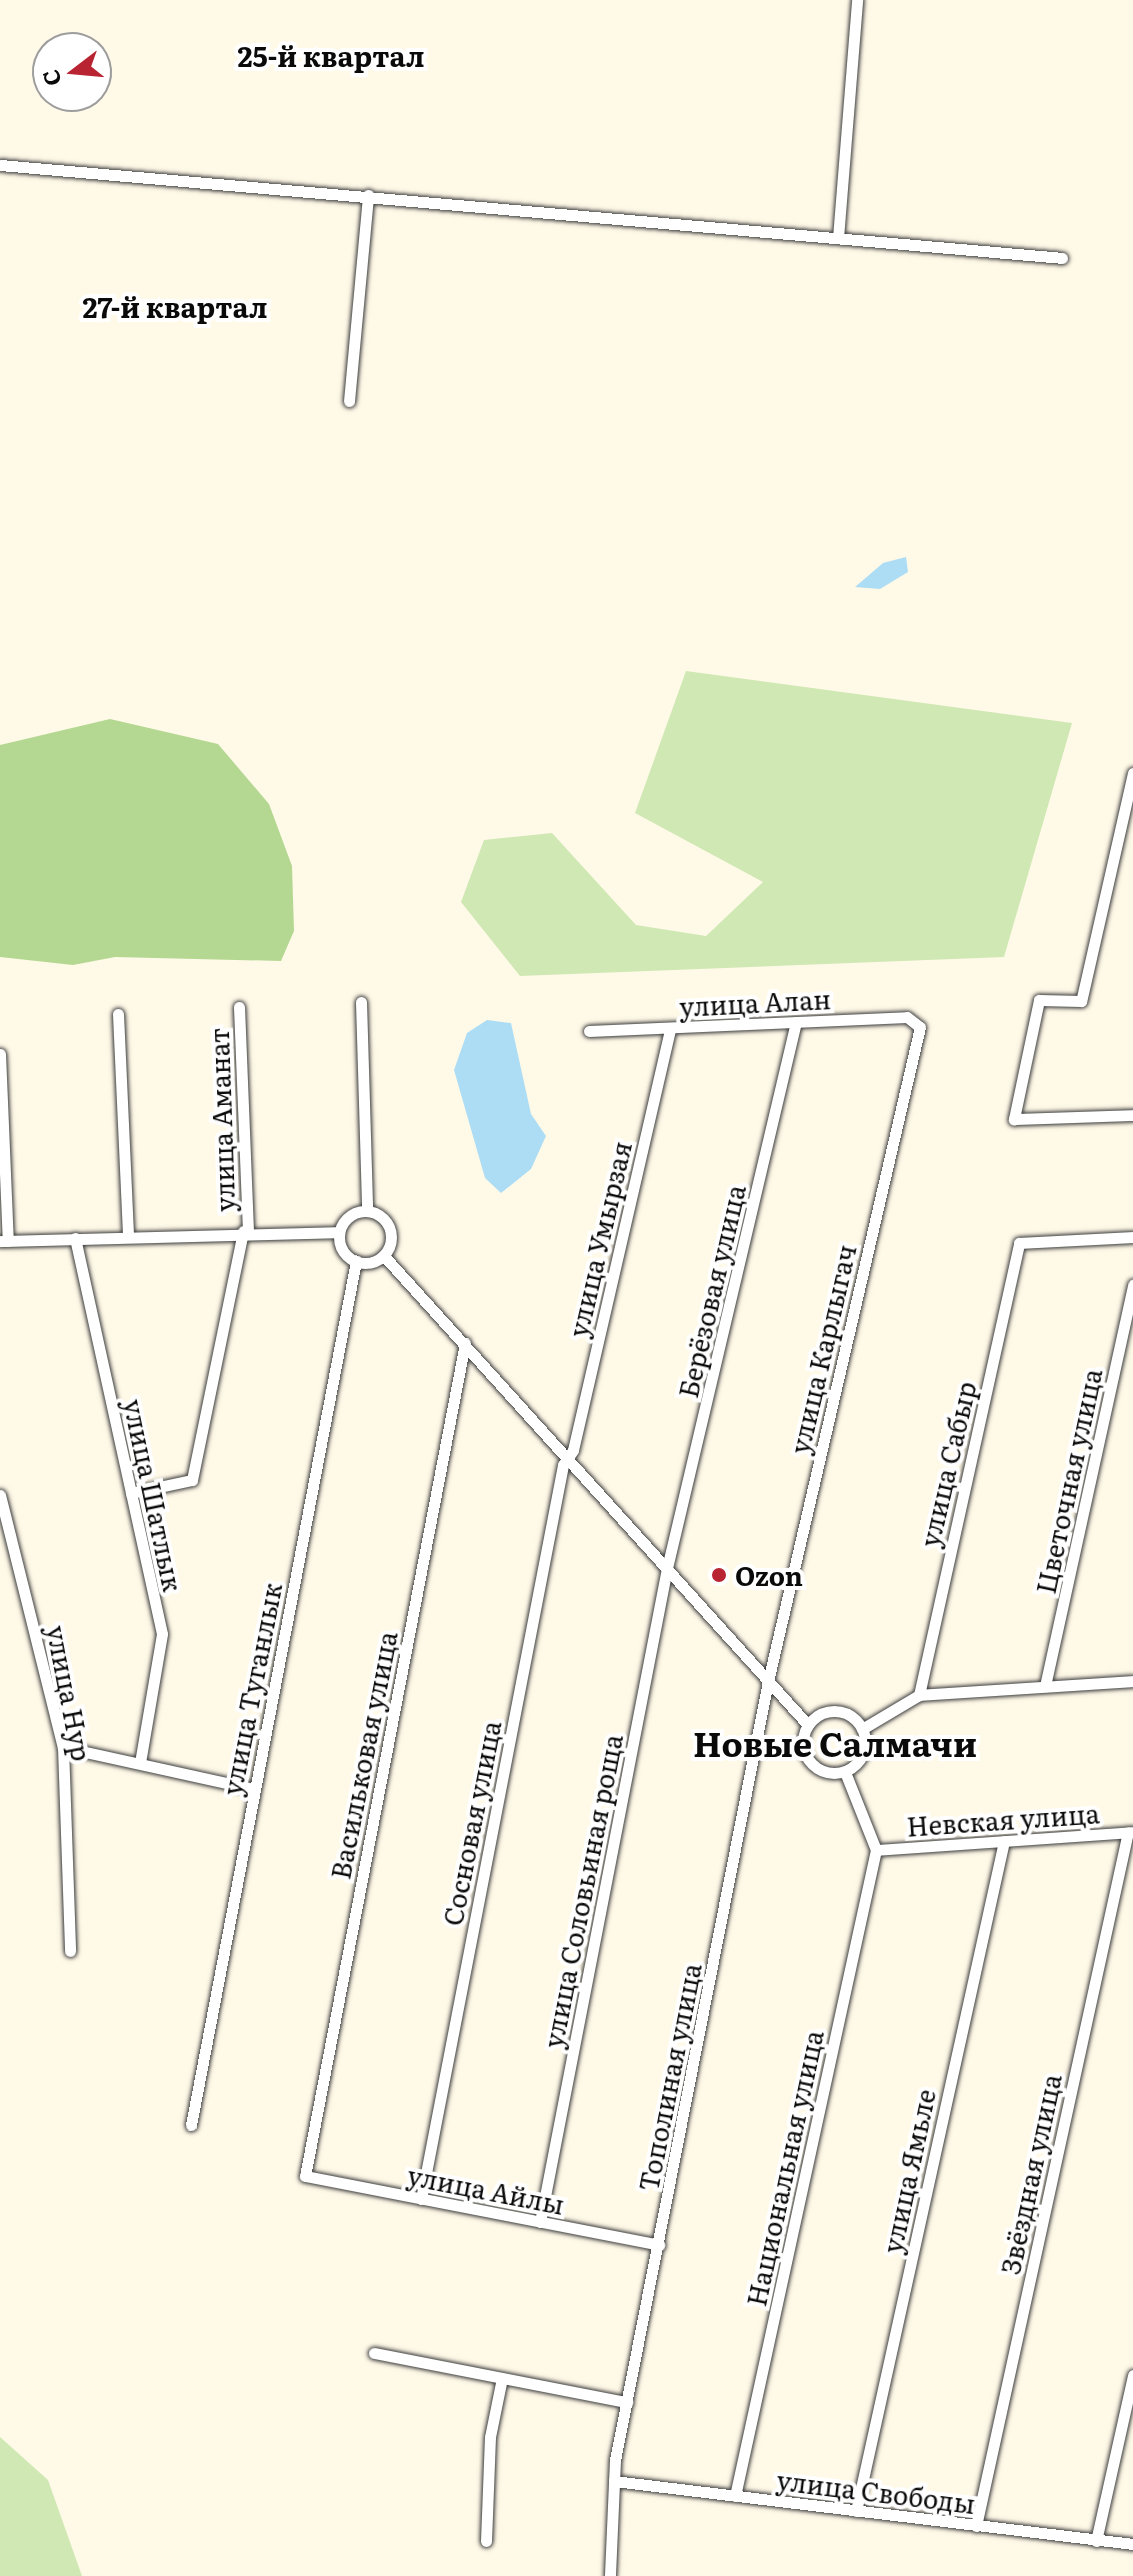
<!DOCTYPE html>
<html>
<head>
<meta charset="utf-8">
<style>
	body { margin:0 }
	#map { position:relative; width:1133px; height:2576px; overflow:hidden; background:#fff9e8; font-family:Literata,serif }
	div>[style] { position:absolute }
	.green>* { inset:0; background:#d0e8b3 }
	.forest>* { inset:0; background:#b4d892 }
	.water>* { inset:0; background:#adddf5 }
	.roads { filter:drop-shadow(0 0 2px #3d3d3d) drop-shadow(0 0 2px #3d3d3d) }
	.minor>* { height:11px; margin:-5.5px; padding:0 5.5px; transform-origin:5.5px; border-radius:5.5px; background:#fff }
	.minor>.ring { margin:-5.5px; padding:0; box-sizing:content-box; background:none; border:11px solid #fff; border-radius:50% }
	.dots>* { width:22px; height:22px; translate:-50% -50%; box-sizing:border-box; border:4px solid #fff; border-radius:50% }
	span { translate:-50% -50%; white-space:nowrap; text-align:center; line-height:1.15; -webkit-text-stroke:8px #fff; paint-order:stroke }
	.street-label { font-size:26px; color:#0a0a0a }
	.poi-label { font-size:26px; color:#0a0a0a; font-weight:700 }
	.left { translate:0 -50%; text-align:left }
	.neighbourhood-label { font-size:28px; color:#0a0a0a; font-weight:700 }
	.district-label { font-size:34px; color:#0a0a0a; font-weight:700 }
	.north { position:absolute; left:32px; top:32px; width:80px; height:80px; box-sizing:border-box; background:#fff; border:2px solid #9d9d9d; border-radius:50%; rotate:254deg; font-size:22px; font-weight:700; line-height:32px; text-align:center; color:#0a0a0a }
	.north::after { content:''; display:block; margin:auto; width:28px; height:36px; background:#b82431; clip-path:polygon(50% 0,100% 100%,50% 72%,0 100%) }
</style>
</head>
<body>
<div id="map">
	<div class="green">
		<div style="clip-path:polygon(686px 671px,1072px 723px,1004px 957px,520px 976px,461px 902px,484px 840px,552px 833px,636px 925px,706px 936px,763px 882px,635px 813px)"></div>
		<div style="clip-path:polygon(0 2437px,48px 2480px,82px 2576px,0 2576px)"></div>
	</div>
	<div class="forest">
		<div style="clip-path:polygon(110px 719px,218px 744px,269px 804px,292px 866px,294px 931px,281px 961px,115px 957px,73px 965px,0 957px,0 745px)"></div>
	</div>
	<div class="water">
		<div style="clip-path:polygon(906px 557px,908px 572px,880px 589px,855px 587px,883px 563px)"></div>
		<div style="clip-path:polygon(487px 1020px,511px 1023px,531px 1114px,546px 1136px,531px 1169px,501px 1193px,485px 1178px,454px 1070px,467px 1033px)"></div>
	</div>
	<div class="roads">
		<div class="minor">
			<div style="left:0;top:165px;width:1066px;rotate:5deg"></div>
			<div style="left:838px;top:238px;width:239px;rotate:-85.4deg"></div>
			<div style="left:349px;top:401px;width:207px;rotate:-84.7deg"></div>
			<div style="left:1133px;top:773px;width:234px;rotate:102.8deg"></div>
			<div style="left:1081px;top:1001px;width:42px;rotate:-178.6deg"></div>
			<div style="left:1039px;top:1000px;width:122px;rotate:101.9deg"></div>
			<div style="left:1014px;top:1119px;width:119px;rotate:-1.9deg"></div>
			<div style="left:361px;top:1002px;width:208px;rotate:88.3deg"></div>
			<div style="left:239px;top:1007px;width:224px;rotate:87.7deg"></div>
			<div style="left:118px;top:1014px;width:222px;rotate:87.4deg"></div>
			<div style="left:589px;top:1031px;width:318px;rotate:-2.5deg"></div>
			<div style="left:907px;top:1017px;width:16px;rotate:38deg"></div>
			<div style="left:920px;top:1027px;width:671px;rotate:103.08deg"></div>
			<div style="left:768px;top:1681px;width:794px;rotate:101.11deg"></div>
			<div style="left:615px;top:2460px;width:116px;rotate:92.5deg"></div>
			<div style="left:0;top:1054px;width:187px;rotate:87.6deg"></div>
			<div class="ring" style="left:339px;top:1211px;width:41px;height:41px"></div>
			<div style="left:75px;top:1238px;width:405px;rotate:77.6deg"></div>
			<div style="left:162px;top:1634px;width:131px;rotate:99.7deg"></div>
			<div style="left:0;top:1241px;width:339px;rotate:-1.5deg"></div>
			<div style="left:384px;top:1256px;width:632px;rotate:47.88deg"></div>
			<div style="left:465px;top:1343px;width:848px;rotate:100.87deg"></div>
			<div style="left:305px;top:2176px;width:361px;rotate:11deg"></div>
			<div style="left:131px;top:1493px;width:62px;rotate:-12deg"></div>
			<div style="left:192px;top:1480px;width:254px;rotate:-78.4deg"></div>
			<div style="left:0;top:1495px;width:260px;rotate:76deg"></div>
			<div style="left:63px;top:1747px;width:204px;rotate:88deg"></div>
			<div style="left:1045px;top:1686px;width:411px;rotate:-77.6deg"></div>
			<div style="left:919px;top:1695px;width:463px;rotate:-77.5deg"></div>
			<div style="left:1019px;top:1243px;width:114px;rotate:-3deg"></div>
			<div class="ring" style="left:803px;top:1711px;width:51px;height:51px"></div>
			<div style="left:862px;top:1729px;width:66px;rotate:-30.8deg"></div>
			<div style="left:919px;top:1695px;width:214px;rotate:-3.7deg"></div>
			<div style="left:63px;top:1747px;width:196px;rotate:12.4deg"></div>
			<div style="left:845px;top:1772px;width:84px;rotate:68.3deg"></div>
			<div style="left:876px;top:1850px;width:258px;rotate:-4deg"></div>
			<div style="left:191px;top:2125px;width:880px;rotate:-79.19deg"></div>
			<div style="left:421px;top:2199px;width:748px;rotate:-79.05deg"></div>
			<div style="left:563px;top:1465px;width:18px;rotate:-56deg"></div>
			<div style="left:573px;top:1450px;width:432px;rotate:-77deg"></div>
			<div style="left:540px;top:2222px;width:666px;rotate:-79.01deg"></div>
			<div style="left:667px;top:1568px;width:561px;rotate:-76.71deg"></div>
			<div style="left:374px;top:2353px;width:258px;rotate:11deg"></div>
			<div style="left:614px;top:2481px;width:523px;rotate:6.92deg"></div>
			<div style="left:735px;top:2496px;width:661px;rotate:-77.69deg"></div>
			<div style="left:856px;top:2511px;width:686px;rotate:-77.54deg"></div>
			<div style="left:976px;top:2526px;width:710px;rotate:-77.65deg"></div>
			<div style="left:486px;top:2541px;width:104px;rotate:-87.8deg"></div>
			<div style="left:490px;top:2437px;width:60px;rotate:-78.5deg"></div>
			<div style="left:1096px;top:2541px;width:170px;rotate:-77.4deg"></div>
		</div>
	</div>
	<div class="dots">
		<div style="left:719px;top:1575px;background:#b82431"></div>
	</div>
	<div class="street-label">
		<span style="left:755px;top:1002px;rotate:-3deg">улица Алан</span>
		<span style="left:221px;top:1120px;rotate:-92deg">улица Аманат</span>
		<span style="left:599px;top:1239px;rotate:-77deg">улица Умырзая</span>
		<span style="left:711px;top:1291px;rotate:-77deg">Берёзовая улица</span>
		<span style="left:822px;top:1349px;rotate:-77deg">улица Карлыгач</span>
		<span style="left:947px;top:1464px;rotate:-77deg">улица Сабыр</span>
		<span style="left:1068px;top:1481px;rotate:-78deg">Цветочная улица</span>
		<span style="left:154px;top:1495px;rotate:78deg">улица Шатлык</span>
		<span style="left:251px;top:1689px;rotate:-79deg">улица Туганлык</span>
		<span style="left:70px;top:1693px;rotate:79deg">улица Нур</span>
		<span style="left:363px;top:1755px;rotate:-79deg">Васильковая улица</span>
		<span style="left:1003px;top:1819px;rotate:-4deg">Невская улица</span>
		<span style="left:471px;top:1823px;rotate:-79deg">Сосновая улица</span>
		<span style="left:582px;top:1891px;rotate:-79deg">улица Соловьиная роща</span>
		<span style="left:669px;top:2077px;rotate:-79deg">Тополиная улица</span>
		<span style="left:784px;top:2168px;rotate:-78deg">Национальная улица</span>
		<span style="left:908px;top:2171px;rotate:-78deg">улица Ямьле</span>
		<span style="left:1030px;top:2174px;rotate:-78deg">Звёздная улица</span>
		<span style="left:486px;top:2189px;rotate:11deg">улица Айлы</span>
		<span style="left:876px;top:2491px;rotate:7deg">улица Свободы</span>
	</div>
	<div class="poi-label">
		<span class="left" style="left:735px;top:1575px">Ozon</span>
	</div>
	<div class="neighbourhood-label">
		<span style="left:331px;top:55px">25-й квартал</span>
		<span style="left:175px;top:306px">27-й квартал</span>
	</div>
	<div class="district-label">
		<span style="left:835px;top:1743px">Новые Салмачи</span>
	</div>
	<div class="north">С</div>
</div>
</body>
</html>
